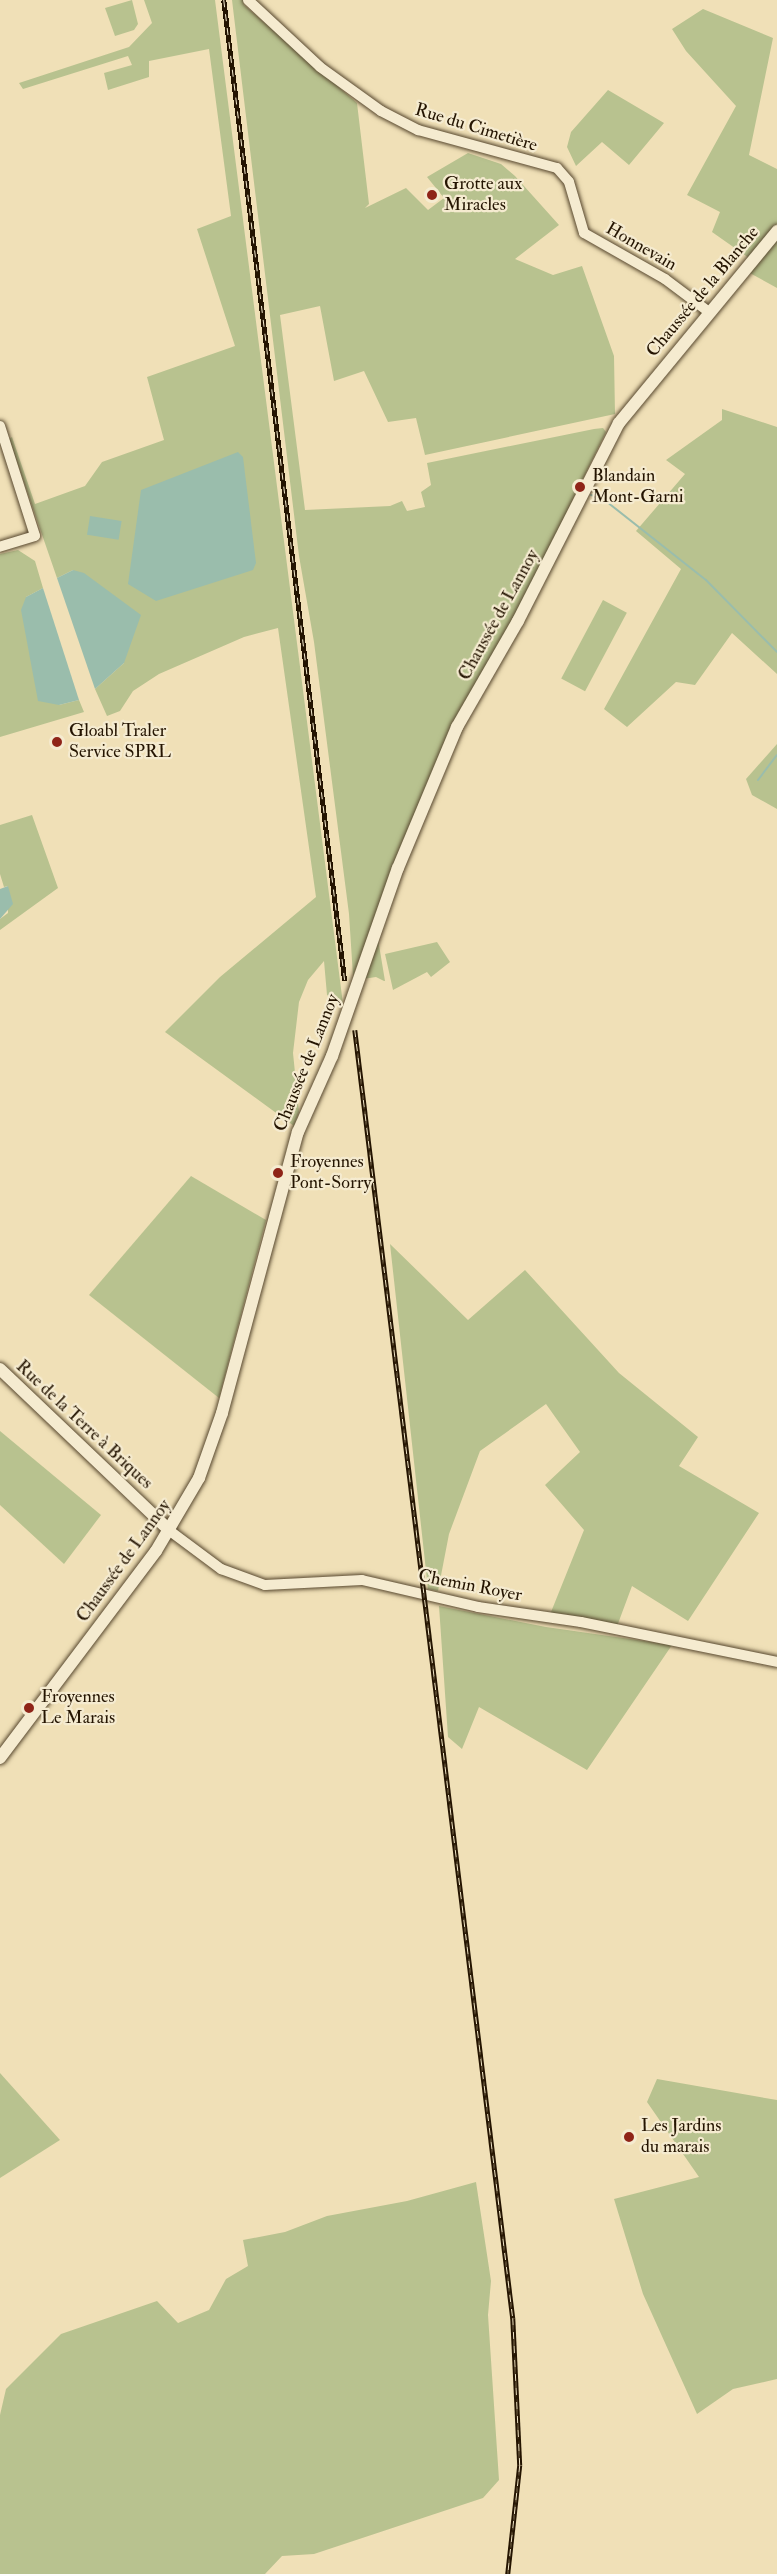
<!DOCTYPE html>
<html>
<head>
<meta charset="utf-8">
<style>
	body { margin:0 }
	#map { position:relative; width:777px; height:2574px; overflow:hidden; background:#f0e0b7; font-family:"IM FELL Double Pica",serif }
	div>[style] { position:absolute }
	.green>* { inset:0; background:#b8c28f; transform-origin:0 0 }
	.water>* { inset:0; background:#9abdac; transform-origin:0 0 }
	.stream>* { height:2px; margin:-1px; padding:0 1px; transform-origin:1px; border-radius:1px; background:#9abdac }
	.roads { filter:drop-shadow(0 0 2px #57472e) drop-shadow(0 0 2px #57472e) }
	.tertiary>* { height:10px; margin:-5px; padding:0 5px; transform-origin:5px; border-radius:5px; background:#f5ebd0 }
	.secondary>* { height:12px; margin:-6px; padding:0 6px; transform-origin:6px; border-radius:6px; background:#f5ebd0 }
	.rail>* { height:4.5px; margin-top:-2.25px; transform-origin:0; background:repeating-linear-gradient(90deg,#f5ebd0 0 7px,#241401 0 14px); box-sizing:border-box; border-block:2px solid #241401 }
	.dots>* { width:16px; height:16px; translate:-50% -50%; box-sizing:border-box; border:3px solid #f5ebd0; border-radius:50% }
	span { translate:-50% -50%; white-space:nowrap; text-align:center; line-height:1.15; -webkit-text-stroke:4.5px #f5ebd0; paint-order:stroke }
	.street-label { font-size:18px; color:#241401 }
	.poi-label { font-size:18px; color:#241401 }
	.left { translate:0 -50%; text-align:left }
</style>
</head>
<body>
<div id="map">
	<div class="green">
		<div style="clip-path:polygon(132px 0,138px 24px,134px 30px,115px 36px,105px 8px)"></div>
		<div style="clip-path:polygon(144px 0,215px 0,343px 1004px,327px 995px,324px 961px,308px 980px,299px 1002px,293px 1053px,299px 1112px,294px 1126px,165px 1032px,220px 977px,316px 897px,278px 628px,244px 637px,159px 674px,133px 691px,120px 711px,107px 716px,95px 689px,124px 663px,73px 570px,57px 578px,9px 439px,12px 437px,35px 504px,85px 486px,102px 462px,164px 440px,147px 377px,235px 346px,197px 229px,231px 216px,209px 49px,149px 61px,149px 77px,108px 90px,104px 73px,132px 65px,128px 56px,23px 89px,19px 83px,129px 47px,152px 23px)"></div>
		<div style="clip-path:polygon(232px 0,243px 0,244px 5px,357px 103px,369px 204px,365px 208px,406px 188px,428px 210px,444px 198px,427px 177px,468px 153px,501px 164px,515px 176px,559px 225px,515px 259px,553px 275px,582px 266px,614px 356px,615px 414px,425px 455px,416px 418px,388px 422px,364px 371px,334px 381px,320px 306px,280px 315px,305px 510px,390px 506px,402px 501px,407px 511px,425px 507px,421px 492px,431px 485px,427px 463px,594px 429px,603px 428px,606px 432px,401px 849px,353px 976px,349px 914px,314px 642px,299px 556px)"></div>
		<div style="clip-path:polygon(703px 9px,773px 38px,749px 155px,777px 169px,777px 224px,749px 258px,712px 232px,720px 212px,687px 195px,736px 106px,686px 51px,672px 29px)"></div>
		<div style="clip-path:polygon(608px 90px,664px 123px,629px 165px,602px 142px,576px 166px,567px 147px,571px 132px)"></div>
		<div style="clip-path:polygon(777px 237px,777px 288px,748px 272px)"></div>
		<div style="clip-path:polygon(722px 409px,777px 427px,777px 674px,732px 633px,695px 685px,676px 682px,627px 727px,604px 709px,681px 569px,636px 531px,685px 474px,666px 460px,722px 420px)"></div>
		<div style="clip-path:polygon(18px 550px,35px 561px,43px 588px,26px 597px,59px 705px,79px 700px,84px 712px,0 737px,0 554px)"></div>
		<div style="left:603px;top:600px;width:27px;height:89px;rotate:28deg"></div>
		<div style="clip-path:polygon(777px 744px,777px 809px,752px 795px,746px 779px)"></div>
		<div style="clip-path:polygon(32px 815px,58px 888px,0 930px,0 919px,8px 913px,8px 886px,4px 887px,0 874px,0 825px)"></div>
		<div style="clip-path:polygon(378px 939px,385px 981px,384px 981px,376px 977px,363px 979px)"></div>
		<div style="clip-path:polygon(437px 942px,450px 962px,431px 977px,427px 972px,393px 990px,385px 954px)"></div>
		<div style="clip-path:polygon(191px 1176px,266px 1220px,219px 1398px,89px 1295px)"></div>
		<div style="clip-path:polygon(390px 1244px,468px 1320px,525px 1270px,619px 1373px,698px 1437px,679px 1466px,759px 1513px,688px 1621px,632px 1586px,616px 1629px,549px 1617px,584px 1530px,545px 1485px,580px 1452px,546px 1404px,480px 1451px,449px 1534px,438px 1591px,428px 1589px)"></div>
		<div style="clip-path:polygon(0 1431px,101px 1515px,64px 1564px,0 1505px)"></div>
		<div style="clip-path:polygon(439px 1606px,546px 1627px,672px 1645px,587px 1770px,479px 1707px,462px 1749px,448px 1737px)"></div>
		<div style="clip-path:polygon(0 2073px,60px 2140px,0 2178px)"></div>
		<div style="clip-path:polygon(657px 2079px,777px 2100px,777px 2379px,733px 2389px,697px 2414px,643px 2294px,614px 2199px,699px 2177px,647px 2102px)"></div>
		<div style="clip-path:polygon(476px 2182px,491px 2281px,488px 2315px,499px 2480px,483px 2498px,314px 2554px,282px 2556px,265px 2574px,0 2574px,0 2415px,6px 2389px,61px 2334px,157px 2301px,178px 2323px,209px 2310px,226px 2279px,248px 2266px,243px 2240px,285px 2232px,327px 2216px,407px 2201px)"></div>
	</div>
	<div class="water">
		<div style="clip-path:polygon(238px 452px,243px 457px,256px 563px,253px 570px,156px 601px,128px 584px,141px 490px)"></div>
		<div style="left:90px;top:516px;width:32px;height:19px;rotate:9deg"></div>
		<div style="clip-path:polygon(73px 570px,84px 573px,141px 615px,124px 663px,95px 689px,57px 578px)"></div>
		<div style="clip-path:polygon(43px 588px,79px 700px,59px 705px,38px 701px,21px 610px,26px 597px)"></div>
		<div style="clip-path:polygon(8px 886px,13px 904px,0 919px,0 889px)"></div>
	</div>
	<div class="stream">
		<div style="left:591px;top:495px;width:11px;rotate:15deg"></div>
		<div style="left:602px;top:498px;width:132px;rotate:38.3deg"></div>
		<div style="left:706px;top:580px;width:101px;rotate:45.4deg"></div>
		<div style="left:758px;top:780px;width:31px;rotate:-53deg"></div>
	</div>
	<div class="roads">
		<div class="tertiary">
			<div style="left:248px;top:0;width:98px;rotate:42.9deg"></div>
			<div style="left:320px;top:67px;width:75px;rotate:35.8deg"></div>
			<div style="left:381px;top:111px;width:42px;rotate:27.2deg"></div>
			<div style="left:418px;top:130px;width:144px;rotate:15.3deg"></div>
			<div style="left:557px;top:168px;width:18px;rotate:49deg"></div>
			<div style="left:569px;top:182px;width:53px;rotate:73.6deg"></div>
			<div style="left:584px;top:233px;width:93px;rotate:29.6deg"></div>
			<div style="left:665px;top:279px;width:55px;rotate:36.9deg"></div>
			<div style="left:0;top:426px;width:115px;rotate:72.3deg"></div>
			<div style="left:35px;top:536px;width:37px;rotate:163deg"></div>
			<div style="left:170px;top:1531px;width:64px;rotate:36.7deg"></div>
			<div style="left:221px;top:1569px;width:47px;rotate:20deg"></div>
			<div style="left:265px;top:1585px;width:97px;rotate:-3deg"></div>
			<div style="left:362px;top:1580px;width:119px;rotate:13.1deg"></div>
			<div style="left:478px;top:1607px;width:104px;rotate:8.3deg"></div>
			<div style="left:581px;top:1622px;width:200px;rotate:11.5deg"></div>
		</div>
		<div class="secondary">
			<div style="left:0;top:1369px;width:235px;rotate:43.6deg"></div>
			<div style="left:0;top:1758px;width:259px;rotate:-53deg"></div>
			<div style="left:156px;top:1551px;width:85px;rotate:-59.5deg"></div>
			<div style="left:199px;top:1478px;width:69px;rotate:-70.5deg"></div>
			<div style="left:222px;top:1413px;width:291px;rotate:-74.9deg"></div>
			<div style="left:298px;top:1132px;width:83px;rotate:-65.9deg"></div>
			<div style="left:332px;top:1056px;width:199px;rotate:-70.7deg"></div>
			<div style="left:398px;top:868px;width:153px;rotate:-67.3deg"></div>
			<div style="left:457px;top:727px;width:122px;rotate:-60.1deg"></div>
			<div style="left:518px;top:621px;width:222px;rotate:-63deg"></div>
			<div style="left:619px;top:423px;width:249px;rotate:-50.5deg"></div>
		</div>
	</div>
	<div class="rail">
		<div style="left:224px;top:0;width:988px;rotate:82.97deg"></div>
		<div style="left:355px;top:1030px;width:1298px;rotate:83.01deg"></div>
		<div style="left:513px;top:2318px;width:147px;rotate:87.3deg"></div>
		<div style="left:520px;top:2465px;width:110px;rotate:96.3deg"></div>
	</div>
	<div class="dots">
		<div style="left:432px;top:195px;background:#8f2418"></div>
		<div style="left:580px;top:487px;background:#8f2418"></div>
		<div style="left:57px;top:742px;background:#8f2418"></div>
		<div style="left:278px;top:1173px;background:#8f2418"></div>
		<div style="left:29px;top:1708px;background:#8f2418"></div>
		<div style="left:629px;top:2137px;background:#8f2418"></div>
	</div>
	<div class="street-label">
		<span style="left:476px;top:128px;rotate:17deg">Rue du Cimetière</span>
		<span style="left:641px;top:247px;rotate:30deg">Honnevain</span>
		<span style="left:703px;top:292px;rotate:-50deg">Chaussée de la Blanche</span>
		<span style="left:499px;top:615px;rotate:-61deg">Chaussée de Lannoy</span>
		<span style="left:307px;top:1063px;rotate:-68deg">Chaussée de Lannoy</span>
		<span style="left:84px;top:1425px;rotate:43deg">Rue de la Terre à Briques</span>
		<span style="left:124px;top:1561px;rotate:-54deg">Chaussée de Lannoy</span>
		<span style="left:470px;top:1586px;rotate:11deg">Chemin Royer</span>
	</div>
	<div class="poi-label">
		<span class="left" style="left:444px;top:195px">Grotte aux<br>Miracles</span>
		<span class="left" style="left:592px;top:487px">Blandain<br>Mont-Garni</span>
		<span class="left" style="left:69px;top:742px">Gloabl Traler<br>Service SPRL</span>
		<span class="left" style="left:290px;top:1173px">Froyennes<br>Pont-Sorry</span>
		<span class="left" style="left:41px;top:1708px">Froyennes<br>Le Marais</span>
		<span class="left" style="left:641px;top:2137px">Les Jardins<br>du marais</span>
	</div>
</div>
</body>
</html>
